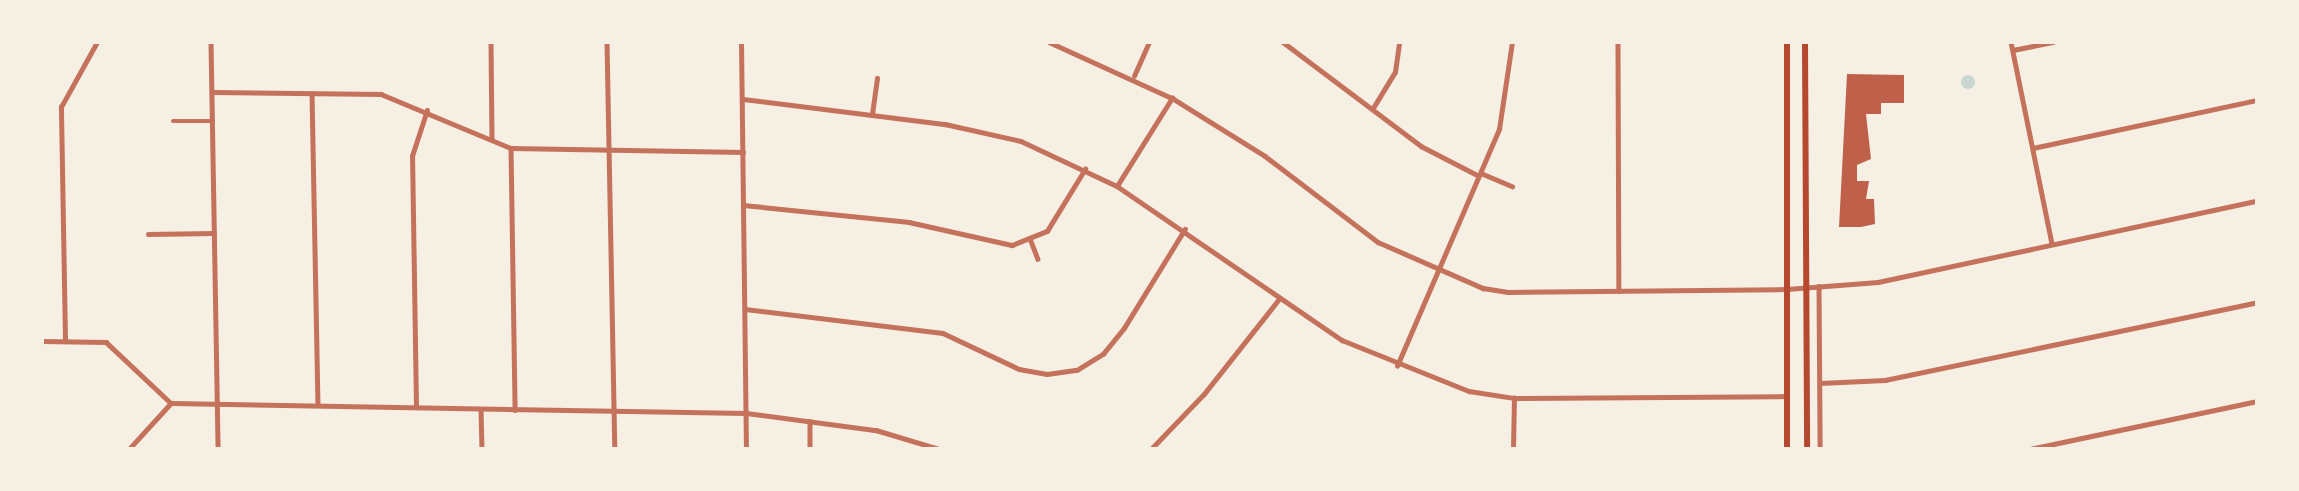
<!DOCTYPE html>
<html>
<head>
<meta charset="utf-8">
<style>
	body { margin:0 }
	#map { position:relative; width:2299px; height:491px; overflow:hidden; background:#f6efe4; font-family:"Source Serif 4",serif }
	div>[style] { position:absolute }
	.water>* { inset:0; background:#c9d6d2 }
	.round { border-radius:50% }
	.building>* { inset:0; background:#bf614a }
	.minor>* { height:4.5px; margin:-2.25px; padding:0 2.25px; transform-origin:2.25px; border-radius:2.25px; background:#c5725c }
	.tertiary>* { height:5px; margin:-2.5px; padding:0 2.5px; transform-origin:2.5px; border-radius:2.5px; background:#c5725c }
	.secondary>* { height:6px; margin:-3px; padding:0 3px; transform-origin:3px; border-radius:3px; background:#b5482f }
	span { translate:-50% -50%; white-space:nowrap; text-align:center; line-height:1.15; -webkit-text-stroke:4.5px #f6efe4; paint-order:stroke }
	.frame { position:absolute; inset:0; border:44px solid #f6efe4; pointer-events:none }
</style>
</head>
<body>
<div id="map">
	<div class="water">
		<div class="round" style="left:1961px;top:75px;width:14px;height:14px"></div>
	</div>
	<div class="building">
		<div style="clip-path:polygon(1847px 74px,1904px 75px,1904px 103px,1881px 103px,1881px 114px,1866px 114px,1871px 159px,1857px 165px,1857px 181px,1869px 181px,1866px 199px,1874px 199px,1875px 224px,1861px 227px,1839px 227px)"></div>
	</div>
	<div class="minor">
		<div style="left:211px;top:42px;width:407px;rotate:89deg"></div>
		<div style="left:491px;top:42px;width:97px;rotate:89.4deg"></div>
		<div style="left:607px;top:42px;width:407px;rotate:88.9deg"></div>
		<div style="left:1049px;top:42px;width:135px;rotate:24.5deg"></div>
		<div style="left:1172px;top:98px;width:110px;rotate:31.9deg"></div>
		<div style="left:1265px;top:156px;width:142px;rotate:37.3deg"></div>
		<div style="left:1378px;top:242px;width:115px;rotate:23.7deg"></div>
		<div style="left:1483px;top:288px;width:25px;rotate:9deg"></div>
		<div style="left:1508px;top:292px;width:279px;rotate:-0.6deg"></div>
		<div style="left:1787px;top:289px;width:91px;rotate:-4.4deg"></div>
		<div style="left:1878px;top:282px;width:388px;rotate:-12.1deg"></div>
		<div style="left:1283px;top:42px;width:173px;rotate:37deg"></div>
		<div style="left:1421px;top:146px;width:65px;rotate:27.3deg"></div>
		<div style="left:1618px;top:42px;width:249px;rotate:89.8deg"></div>
		<div style="left:2011px;top:42px;width:206px;rotate:78.5deg"></div>
		<div style="left:2013px;top:50px;width:41px;rotate:-11.3deg"></div>
		<div style="left:1134px;top:76px;width:37px;rotate:-66deg"></div>
		<div style="left:212px;top:92px;width:169px;rotate:0.7deg"></div>
		<div style="left:381px;top:94px;width:141px;rotate:22.6deg"></div>
		<div style="left:511px;top:148px;width:232px;rotate:1deg"></div>
		<div style="left:312px;top:93px;width:312px;rotate:88.9deg"></div>
		<div style="left:743px;top:99px;width:204px;rotate:7.1deg"></div>
		<div style="left:945px;top:124px;width:78px;rotate:12.6deg"></div>
		<div style="left:1021px;top:141px;width:106px;rotate:25.1deg"></div>
		<div style="left:1117px;top:186px;width:273px;rotate:34.4deg"></div>
		<div style="left:1342px;top:340px;width:137px;rotate:21.9deg"></div>
		<div style="left:1469px;top:391px;width:46px;rotate:8.8deg"></div>
		<div style="left:1514px;top:398px;width:273px;rotate:-0.4deg"></div>
		<div style="left:1373px;top:108px;width:42px;rotate:-58.6deg"></div>
		<div style="left:1395px;top:72px;width:30px;rotate:-82deg"></div>
		<div style="left:872px;top:114px;width:36px;rotate:-82deg"></div>
		<div style="left:173px;top:121px;width:40px"></div>
		<div style="left:511px;top:148px;width:262px;rotate:89.1deg"></div>
		<div style="left:2033px;top:148px;width:229px;rotate:-12.1deg"></div>
		<div style="left:1481px;top:173px;width:34px;rotate:23deg"></div>
		<div style="left:1117px;top:186px;width:104px;rotate:-58deg"></div>
		<div style="left:743px;top:205px;width:167px;rotate:5.8deg"></div>
		<div style="left:909px;top:222px;width:106px;rotate:12.6deg"></div>
		<div style="left:1012px;top:245px;width:38px;rotate:-22deg"></div>
		<div style="left:1047px;top:231px;width:73px;rotate:-58.5deg"></div>
		<div style="left:148px;top:234px;width:66px;rotate:-0.9deg"></div>
		<div style="left:1031px;top:241px;width:19px;rotate:69deg"></div>
		<div style="left:1819px;top:286px;width:163px;rotate:89.6deg"></div>
		<div style="left:745px;top:309px;width:199px;rotate:6.9deg"></div>
		<div style="left:943px;top:333px;width:84px;rotate:25.3deg"></div>
		<div style="left:1019px;top:369px;width:28px;rotate:10deg"></div>
		<div style="left:1047px;top:374px;width:30px;rotate:-8deg"></div>
		<div style="left:1077px;top:370px;width:31px;rotate:-32deg"></div>
		<div style="left:1103px;top:354px;width:33px;rotate:-51deg"></div>
		<div style="left:1124px;top:328px;width:116px;rotate:-58.4deg"></div>
		<div style="left:65px;top:340px;width:233px;rotate:-91deg"></div>
		<div style="left:61px;top:107px;width:74px;rotate:-61deg"></div>
		<div style="left:42px;top:341px;width:64px;rotate:0.9deg"></div>
		<div style="left:106px;top:342px;width:89px;rotate:43.2deg"></div>
		<div style="left:171px;top:403px;width:575px;rotate:1deg"></div>
		<div style="left:746px;top:413px;width:131px;rotate:7.5deg"></div>
		<div style="left:876px;top:430px;width:66px;rotate:16.8deg"></div>
		<div style="left:1397px;top:366px;width:258px;rotate:-66.7deg"></div>
		<div style="left:1499px;top:129px;width:88px;rotate:-81.5deg"></div>
		<div style="left:1820px;top:383px;width:65px;rotate:-2.6deg"></div>
		<div style="left:1885px;top:380px;width:380px;rotate:-11.8deg"></div>
		<div style="left:416px;top:407px;width:251px;rotate:-90.9deg"></div>
		<div style="left:412px;top:156px;width:48px;rotate:-71.9deg"></div>
		<div style="left:481px;top:409px;width:40px;rotate:88.6deg"></div>
		<div style="left:810px;top:421px;width:28px;rotate:90deg"></div>
		<div style="left:129px;top:449px;width:62px;rotate:-47.6deg"></div>
		<div style="left:1151px;top:449px;width:76px;rotate:-46.1deg"></div>
		<div style="left:1204px;top:394px;width:121px;rotate:-51.7deg"></div>
		<div style="left:1513px;top:449px;width:51px;rotate:-88.9deg"></div>
		<div style="left:2030px;top:449px;width:232px;rotate:-11.9deg"></div>
	</div>
	<div class="tertiary">
		<div style="left:741px;top:42px;width:407px;rotate:89.3deg"></div>
	</div>
	<div class="secondary">
		<div style="left:1787px;top:42px;width:407px;rotate:90deg"></div>
		<div style="left:1805px;top:42px;width:407px;rotate:89.7deg"></div>
	</div>
	<div class="frame"></div>
</div>
</body>
</html>
